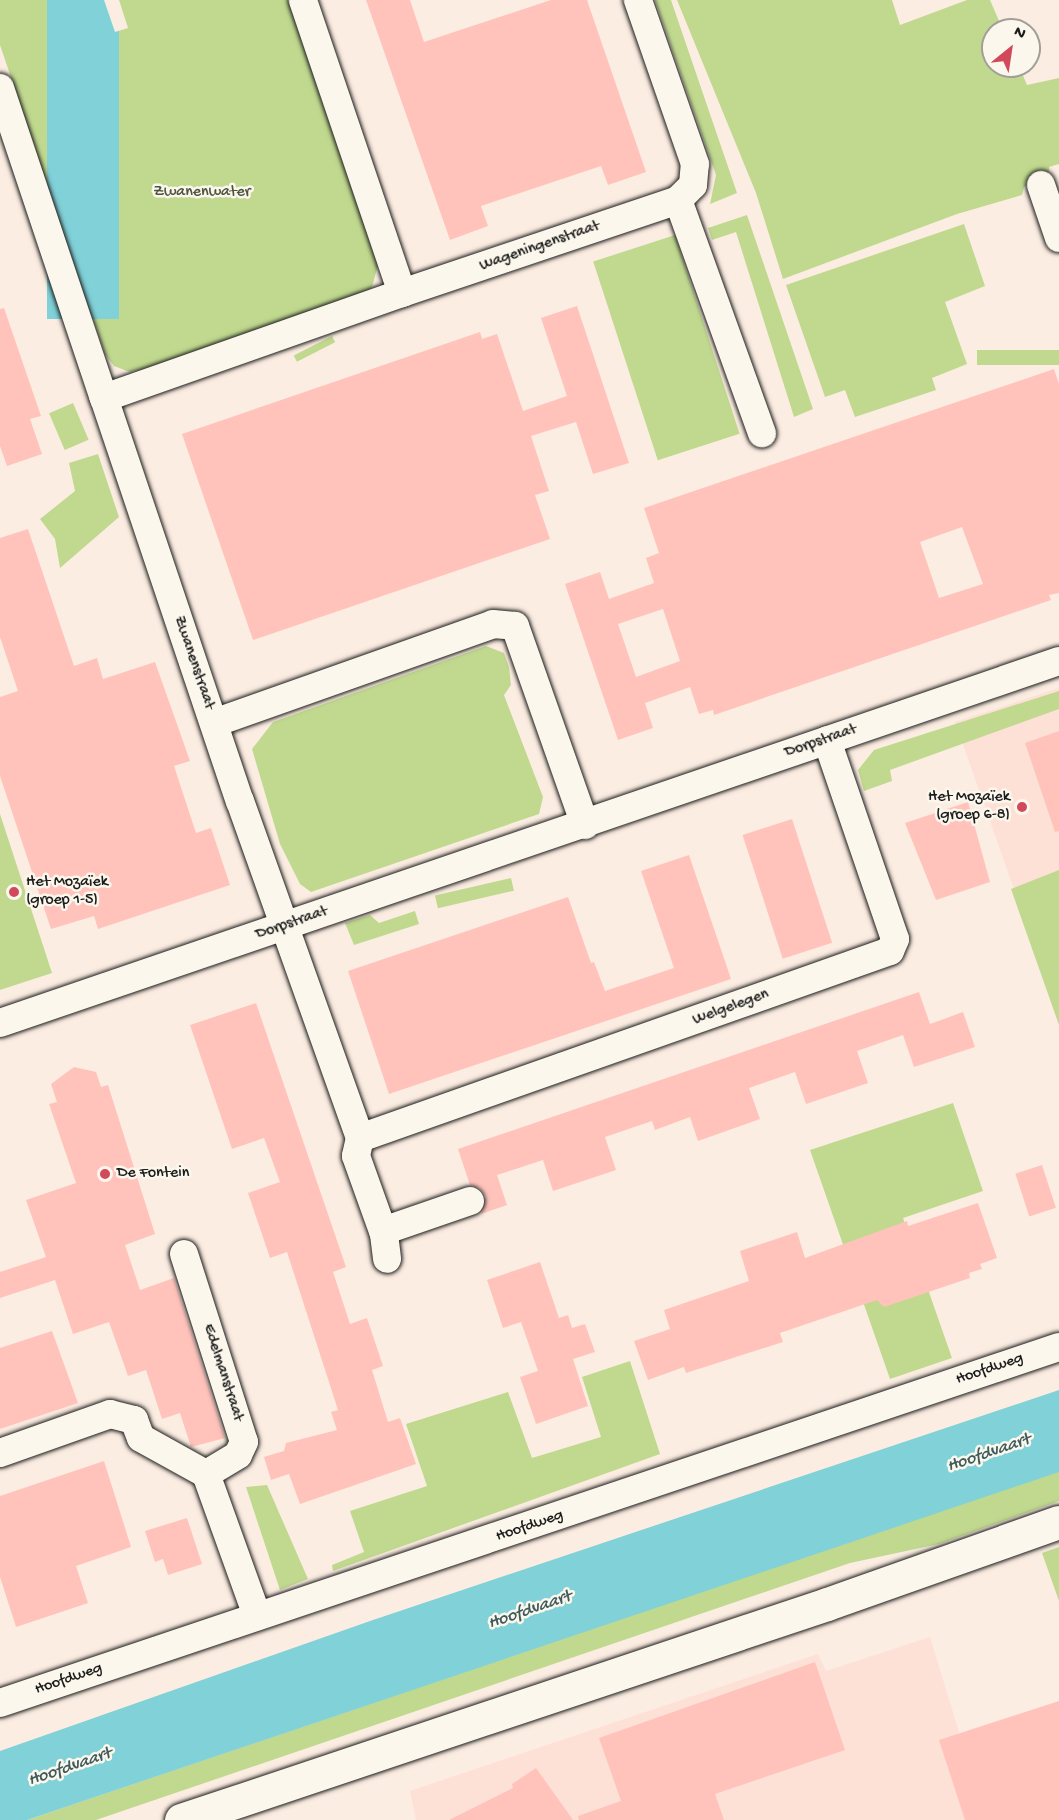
<!DOCTYPE html>
<html>
<head>
<meta charset="utf-8">
<style>
	body { margin:0 }
	#map { position:relative; width:1059px; height:1820px; overflow:hidden; background:#fcede2; font-family:"Gochi Hand",sans-serif }
	div>[style] { position:absolute }
	.built>* { inset:0; background:#fde0d6 }
	.green>* { inset:0; background:#c0d98f; transform-origin:0 0 }
	.water>* { inset:0; background:#80d1d8; transform-origin:0 0 }
	.pier>* { inset:0; background:#fcede2 }
	.building>* { inset:0; background:#ffc3bb; transform-origin:0 0 }
	.roads { filter:drop-shadow(0 0 2px #1c1c1c) drop-shadow(0 0 2px #1c1c1c) }
	.minor>* { height:28px; margin:-14px; padding:0 14px; transform-origin:14px; border-radius:14px; background:#fbf7ec }
	.tertiary>* { height:33px; margin:-16.5px; padding:0 16.5px; transform-origin:16.5px; border-radius:16.5px; background:#fbf7ec }
	.dots>* { width:16px; height:16px; translate:-50% -50%; box-sizing:border-box; border:3px solid #fbf7ec; border-radius:50% }
	span { translate:-50% -50%; white-space:nowrap; text-align:center; line-height:1.15; -webkit-text-stroke:5px #fbf7ec; paint-order:stroke }
	.park-label { font-size:16px; color:#4d553e }
	.street-label { font-size:16px; color:#1c1c1c }
	.poi-label { font-size:16px; color:#1c1c1c }
	.right { translate:-100% -50%; text-align:right }
	.left { translate:0 -50%; text-align:left }
	.water-label { font-size:18px; color:#3f5b5e; font-style:italic }
	.north { position:absolute; left:981px; top:18px; width:60px; height:60px; box-sizing:border-box; background:#fbf7ec; border:2px solid #a29f99; border-radius:50%; rotate:30deg; font-size:16px; font-weight:700; line-height:24px; text-align:center; color:#1c1c1c }
	.north::after { content:''; display:block; margin:auto; width:21px; height:27px; background:#d1495b; clip-path:polygon(50% 0,100% 100%,50% 72%,0 100%) }
</style>
</head>
<body>
<div id="map">
	<div class="built">
		<div style="clip-path:polygon(1059px 688px,1059px 905px,1015px 892px,955px 722px)"></div>
		<div style="clip-path:polygon(930px 1637px,986px 1820px,416px 1820px,410px 1791px,818px 1654px,826px 1671px)"></div>
	</div>
	<div class="green">
		<div style="clip-path:polygon(0 0,288px 0,378px 265px,372px 287px,366px 293px,145px 369px,130px 372px,114px 366px,105px 354px,0 45px)"></div>
		<div style="clip-path:polygon(655px 0,671px 0,737px 193px,710px 204px,716px 175px)"></div>
		<div style="clip-path:polygon(677px 0,892px 0,900px 25px,967px 0,990px 0,1003px 30px,993px 30px,993px 66px,1019px 66px,1027px 85px,1059px 78px,1059px 164px,1049px 167px,1050px 178px,1024px 187px,1022px 195px,957px 214px,783px 279px,756px 193px)"></div>
		<div style="clip-path:polygon(747px 215px,813px 409px,794px 417px,736px 232px,712px 240px,708px 228px)"></div>
		<div style="clip-path:polygon(964px 224px,985px 286px,945px 302px,967px 364px,932px 378px,936px 390px,855px 417px,845px 390px,825px 397px,786px 285px)"></div>
		<div style="left:675px;top:235px;width:209px;height:86px;rotate:72deg"></div>
		<div style="left:332px;top:336px;width:7px;height:43px;rotate:63deg"></div>
		<div style="left:1059px;top:350px;width:15px;height:82px;rotate:90deg"></div>
		<div style="left:73px;top:403px;width:40px;height:26px;rotate:67deg"></div>
		<div style="clip-path:polygon(98px 454px,119px 517px,60px 568px,55px 539px,40px 519px,75px 491px,69px 463px)"></div>
		<div style="clip-path:polygon(486px 646px,504px 653px,509px 667px,511px 685px,504px 695px,543px 797px,539px 814px,311px 892px,300px 884px,280px 844px,252px 749px,273px 722px)"></div>
		<div style="clip-path:polygon(1059px 691px,1059px 709px,890px 770px,892px 781px,864px 791px,858px 770px,874px 750px)"></div>
		<div style="clip-path:polygon(0 814px,52px 973px,0 990px)"></div>
		<div style="clip-path:polygon(1059px 870px,1059px 1025px,1011px 889px)"></div>
		<div style="left:511px;top:878px;width:13px;height:78px;rotate:77deg"></div>
		<div style="clip-path:polygon(415px 911px,419px 924px,354px 945px,345px 923px,370px 915px,379px 923px)"></div>
		<div style="clip-path:polygon(953px 1103px,983px 1191px,903px 1218px,952px 1358px,890px 1379px,810px 1150px)"></div>
		<div style="clip-path:polygon(630px 1361px,660px 1454px,333px 1571px,332px 1565px,364px 1552px,350px 1511px,427px 1486px,406px 1424px,508px 1392px,532px 1458px,601px 1437px,582px 1377px)"></div>
		<div style="clip-path:polygon(1059px 1471px,1059px 1501px,939px 1544px,850px 1563px,96px 1820px,27px 1820px)"></div>
		<div style="clip-path:polygon(267px 1485px,308px 1579px,280px 1590px,246px 1487px)"></div>
		<div style="clip-path:polygon(1059px 1547px,1059px 1601px,1042px 1553px)"></div>
	</div>
	<div class="water">
		<div style="left:47px;top:0;width:72px;height:319px"></div>
		<div style="clip-path:polygon(1059px 1390px,1059px 1472px,27px 1820px,0 1820px,0 1751px,373px 1620px)"></div>
	</div>
	<div class="pier">
		<div style="clip-path:polygon(104px 0,119px 0,128px 28px,115px 32px)"></div>
	</div>
	<div class="building">
		<div style="clip-path:polygon(366px 0,410px 0,424px 42px,551px 0,587px 0,646px 172px,608px 185px,601px 166px,481px 206px,488px 226px,450px 240px)"></div>
		<div style="clip-path:polygon(577px 306px,629px 463px,593px 474px,576px 422px,531px 436px,549px 491px,535px 495px,550px 539px,253px 640px,182px 434px,480px 332px,482px 339px,497px 334px,523px 411px,567px 396px,541px 318px)"></div>
		<div style="clip-path:polygon(4px 308px,41px 416px,30px 419px,42px 454px,7px 466px,0 446px,0 309px)"></div>
		<div style="clip-path:polygon(evenodd,1054px 369px,1059px 384px,1059px 593px,1049px 595px,1051px 600px,714px 715px,713px 710px,699px 714px,690px 687px,645px 703px,653px 728px,618px 740px,565px 584px,600px 572px,609px 599px,654px 583px,646px 558px,659px 553px,644px 508px,1054px 369px,962px 527px,983px 584px,939px 598px,920px 542px,962px 527px,1054px 369px,663px 609px,680px 661px,636px 677px,618px 624px,663px 609px)"></div>
		<div style="clip-path:polygon(28px 529px,74px 666px,97px 658px,103px 679px,155px 662px,190px 761px,174px 766px,196px 833px,211px 828px,230px 885px,98px 929px,94px 916px,51px 929px,0 776px,0 697px,18px 691px,0 637px,0 538px)"></div>
		<div style="clip-path:polygon(1059px 731px,1059px 831px,1055px 832px,1025px 743px)"></div>
		<div style="clip-path:polygon(968px 802px,990px 882px,936px 900px,905px 823px)"></div>
		<div style="left:792px;top:819px;width:130px;height:52px;rotate:72deg"></div>
		<div style="clip-path:polygon(689px 855px,731px 979px,389px 1094px,348px 971px,568px 897px,591px 963px,594px 962px,605px 991px,674px 968px,641px 871px)"></div>
		<div style="clip-path:polygon(919px 992px,930px 1024px,963px 1012px,975px 1047px,914px 1067px,903px 1035px,857px 1051px,868px 1083px,806px 1104px,795px 1072px,749px 1088px,760px 1119px,698px 1141px,690px 1117px,655px 1130px,652px 1121px,605px 1137px,616px 1170px,553px 1191px,543px 1160px,497px 1175px,507px 1205px,481px 1214px,486px 1196px,480px 1188px,470px 1185px,458px 1149px)"></div>
		<div style="clip-path:polygon(256px 1003px,346px 1267px,333px 1272px,350px 1324px,367px 1318px,383px 1366px,372px 1370px,388px 1422px,400px 1418px,416px 1464px,300px 1504px,289px 1474px,271px 1480px,264px 1457px,284px 1451px,286px 1443px,337px 1430px,331px 1412px,338px 1410px,287px 1252px,270px 1258px,248px 1193px,280px 1182px,264px 1138px,232px 1149px,190px 1025px)"></div>
		<div style="clip-path:polygon(74px 1067px,96px 1072px,101px 1087px,108px 1085px,155px 1234px,125px 1245px,140px 1290px,174px 1278px,225px 1438px,191px 1447px,180px 1413px,162px 1419px,146px 1370px,128px 1376px,109px 1322px,73px 1334px,55px 1280px,0 1298px,0 1272px,46px 1257px,26px 1200px,76px 1183px,49px 1104px,57px 1102px,51px 1084px)"></div>
		<div style="left:1042px;top:1165px;width:45px;height:28px;rotate:72deg"></div>
		<div style="clip-path:polygon(978px 1203px,997px 1258px,980px 1264px,982px 1269px,969px 1273px,970px 1278px,884px 1307px,877px 1300px,780px 1333px,783px 1342px,686px 1373px,684px 1367px,648px 1380px,634px 1341px,670px 1329px,664px 1310px,749px 1281px,740px 1251px,797px 1232px,805px 1258px,907px 1221px,908px 1226px)"></div>
		<div style="clip-path:polygon(540px 1262px,559px 1318px,568px 1315px,572px 1328px,585px 1324px,595px 1352px,573px 1359px,588px 1406px,536px 1424px,520px 1377px,538px 1371px,521px 1322px,503px 1328px,487px 1280px)"></div>
		<div style="clip-path:polygon(52px 1331px,78px 1403px,0 1429px,0 1348px)"></div>
		<div style="clip-path:polygon(104px 1461px,131px 1547px,76px 1566px,88px 1603px,16px 1627px,0 1577px,0 1496px)"></div>
		<div style="clip-path:polygon(187px 1518px,202px 1564px,168px 1575px,163px 1559px,155px 1562px,145px 1531px)"></div>
		<div style="clip-path:polygon(815px 1662px,845px 1750px,715px 1794px,724px 1820px,579px 1820px,578px 1816px,621px 1801px,599px 1738px)"></div>
		<div style="clip-path:polygon(1059px 1701px,1059px 1820px,965px 1820px,939px 1740px)"></div>
		<div style="clip-path:polygon(536px 1768px,573px 1820px,449px 1820px,513px 1788px,512px 1784px)"></div>
	</div>
	<div class="roads">
		<div class="minor">
			<div style="left:0;top:88px;width:327px;rotate:71.5deg"></div>
			<div style="left:104px;top:398px;width:316px;rotate:-19.4deg"></div>
			<div style="left:402px;top:293px;width:309px;rotate:-108.7deg"></div>
			<div style="left:1041px;top:185px;width:56px;rotate:71.2deg"></div>
			<div style="left:678px;top:200px;width:248px;rotate:70.2deg"></div>
			<div style="left:402px;top:293px;width:291px;rotate:-18.6deg"></div>
			<div style="left:678px;top:200px;width:21px;rotate:-45deg"></div>
			<div style="left:693px;top:185px;width:21px;rotate:-85deg"></div>
			<div style="left:695px;top:164px;width:174px;rotate:-109.2deg"></div>
			<div style="left:104px;top:398px;width:425px;rotate:71.4deg"></div>
			<div style="left:240px;top:801px;width:358px;rotate:70.4deg"></div>
			<div style="left:360px;top:1138px;width:18px;rotate:103deg"></div>
			<div style="left:356px;top:1156px;width:83px;rotate:70.3deg"></div>
			<div style="left:384px;top:1234px;width:25px;rotate:83deg"></div>
			<div style="left:214px;top:723px;width:296px;rotate:-19.5deg"></div>
			<div style="left:493px;top:624px;width:22px;rotate:5deg"></div>
			<div style="left:515px;top:626px;width:211px;rotate:70.6deg"></div>
			<div style="left:0;top:1023px;width:1119px;rotate:-18.87deg"></div>
			<div style="left:360px;top:1138px;width:562px;rotate:-19.43deg"></div>
			<div style="left:890px;top:951px;width:13px;rotate:-67deg"></div>
			<div style="left:895px;top:939px;width:210px;rotate:-108.9deg"></div>
			<div style="left:383px;top:1231px;width:92px;rotate:-19deg"></div>
			<div style="left:184px;top:1254px;width:197px;rotate:72.3deg"></div>
			<div style="left:244px;top:1442px;width:14px;rotate:115deg"></div>
			<div style="left:238px;top:1455px;width:37px;rotate:149deg"></div>
			<div style="left:0;top:1453px;width:117px;rotate:-19.5deg"></div>
			<div style="left:110px;top:1414px;width:25px;rotate:14deg"></div>
			<div style="left:134px;top:1420px;width:19px;rotate:69deg"></div>
			<div style="left:141px;top:1438px;width:74px;rotate:29deg"></div>
			<div style="left:206px;top:1474px;width:151px;rotate:70.2deg"></div>
			<div style="left:0;top:1703px;width:1117px;rotate:-18.58deg"></div>
		</div>
		<div class="tertiary">
			<div style="left:181px;top:1820px;width:681px;rotate:-18.49deg"></div>
			<div style="left:827px;top:1604px;width:246px;rotate:-19.5deg"></div>
		</div>
	</div>
	<div class="dots">
		<div style="left:1022px;top:807px;background:#d1495b"></div>
		<div style="left:14px;top:892px;background:#d1495b"></div>
		<div style="left:105px;top:1174px;background:#d1495b"></div>
	</div>
	<div class="park-label">
		<span style="left:202px;top:193px">Zwanenwater</span>
	</div>
	<div class="street-label">
		<span style="left:540px;top:247px;rotate:-19deg">Wageningenstraat</span>
		<span style="left:193px;top:663px;rotate:71deg">Zwanenstraat</span>
		<span style="left:821px;top:742px;rotate:-19deg">Dorpstraat</span>
		<span style="left:292px;top:924px;rotate:-19deg">Dorpstraat</span>
		<span style="left:731px;top:1008px;rotate:-20deg">Welgelegen</span>
		<span style="left:990px;top:1370px;rotate:-19deg">Hoofdweg</span>
		<span style="left:222px;top:1373px;rotate:72deg">Edelmanstraat</span>
		<span style="left:530px;top:1527px;rotate:-19deg">Hoofdweg</span>
		<span style="left:69px;top:1680px;rotate:-19deg">Hoofdweg</span>
	</div>
	<div class="poi-label">
		<span class="right" style="left:1010px;top:807px">Het Mozaïek<br>(groep 6-8)</span>
		<span class="left" style="left:26px;top:892px">Het Mozaïek<br>(groep 1-5)</span>
		<span class="left" style="left:117px;top:1174px">De Fontein</span>
	</div>
	<div class="water-label">
		<span style="left:989px;top:1454px;rotate:-19deg">Hoofdvaart</span>
		<span style="left:530px;top:1611px;rotate:-19deg">Hoofdvaart</span>
		<span style="left:70px;top:1768px;rotate:-19deg">Hoofdvaart</span>
	</div>
	<div class="north">N</div>
</div>
</body>
</html>
